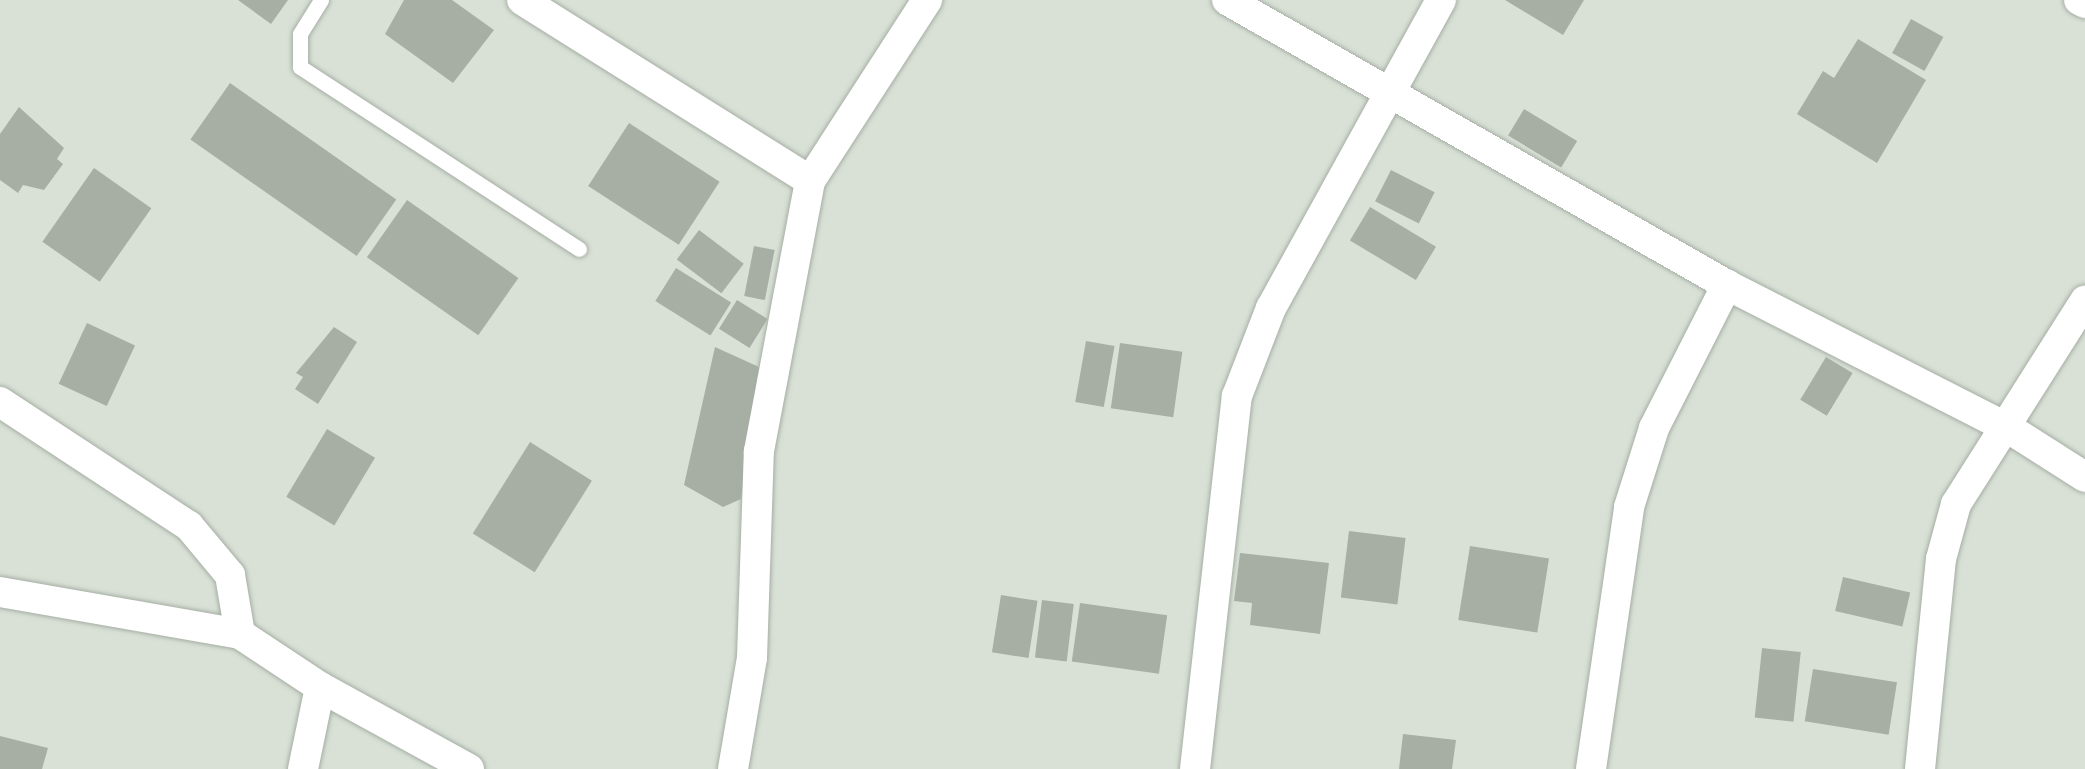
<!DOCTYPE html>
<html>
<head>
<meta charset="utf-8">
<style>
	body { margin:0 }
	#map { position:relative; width:2085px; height:769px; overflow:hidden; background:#d9e1d7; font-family:Merriweather,serif }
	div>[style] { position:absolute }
	.building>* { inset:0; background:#a7afa5; transform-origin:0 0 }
	.roads { filter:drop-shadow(0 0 2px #a6aea4) drop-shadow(0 0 2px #a6aea4) }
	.lane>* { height:15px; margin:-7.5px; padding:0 7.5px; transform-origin:7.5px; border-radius:7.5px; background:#fff }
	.street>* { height:30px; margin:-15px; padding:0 15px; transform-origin:15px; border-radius:15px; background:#fff }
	span { translate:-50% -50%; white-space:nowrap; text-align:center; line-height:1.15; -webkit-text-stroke:10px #e6efe4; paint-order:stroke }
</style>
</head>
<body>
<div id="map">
	<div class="building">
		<div style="clip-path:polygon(238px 0,288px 0,271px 24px)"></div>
		<div style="clip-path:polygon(404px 0,452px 0,494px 30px,453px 83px,385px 34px)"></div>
		<div style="clip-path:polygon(1505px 0,1584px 0,1563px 35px)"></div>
		<div style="left:1911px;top:19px;width:37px;height:39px;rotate:29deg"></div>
		<div style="clip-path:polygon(1858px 39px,1926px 80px,1877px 163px,1797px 114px,1823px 71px,1834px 78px)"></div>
		<div style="left:230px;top:83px;width:203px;height:69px;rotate:35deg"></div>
		<div style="clip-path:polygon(19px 107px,64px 148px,57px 159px,63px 164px,44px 190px,23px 185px,18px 193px,0 180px,0 134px)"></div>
		<div style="left:1524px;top:109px;width:62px;height:31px;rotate:31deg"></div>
		<div style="left:629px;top:123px;width:108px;height:75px;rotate:33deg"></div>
		<div style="left:94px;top:168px;width:70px;height:90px;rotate:35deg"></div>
		<div style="left:1391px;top:170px;width:49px;height:35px;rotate:27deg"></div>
		<div style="left:407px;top:200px;width:136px;height:70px;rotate:35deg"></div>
		<div style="left:1370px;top:207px;width:77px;height:39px;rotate:31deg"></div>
		<div style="left:699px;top:230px;width:56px;height:37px;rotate:37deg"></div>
		<div style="left:754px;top:246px;width:21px;height:51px;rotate:11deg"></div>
		<div style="left:676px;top:268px;width:65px;height:39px;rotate:32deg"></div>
		<div style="left:737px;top:300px;width:36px;height:34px;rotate:32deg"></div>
		<div style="left:87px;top:323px;width:53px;height:67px;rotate:25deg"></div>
		<div style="clip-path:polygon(334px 327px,357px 342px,318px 404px,295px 389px,303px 377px,296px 373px)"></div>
		<div style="left:1086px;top:341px;width:29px;height:62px;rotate:10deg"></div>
		<div style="left:1120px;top:343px;width:63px;height:66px;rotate:8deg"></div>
		<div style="clip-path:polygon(715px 347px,759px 367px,741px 499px,723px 507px,684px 485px)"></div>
		<div style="left:1826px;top:357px;width:31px;height:50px;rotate:31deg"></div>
		<div style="left:327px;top:429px;width:56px;height:79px;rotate:31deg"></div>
		<div style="left:530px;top:442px;width:73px;height:108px;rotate:32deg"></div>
		<div style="left:1349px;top:531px;width:57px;height:67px;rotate:7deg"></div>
		<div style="left:1470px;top:546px;width:80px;height:75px;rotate:9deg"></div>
		<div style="clip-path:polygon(1240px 553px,1329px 563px,1320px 634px,1250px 625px,1252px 603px,1234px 601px)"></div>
		<div style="left:1843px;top:577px;width:69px;height:35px;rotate:13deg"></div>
		<div style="left:1001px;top:595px;width:37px;height:58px;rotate:9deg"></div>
		<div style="left:1042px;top:600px;width:32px;height:58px;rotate:7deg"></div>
		<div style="left:1080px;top:603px;width:88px;height:59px;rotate:8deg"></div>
		<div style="left:1762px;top:648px;width:39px;height:70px;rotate:6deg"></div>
		<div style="left:1813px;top:669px;width:85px;height:53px;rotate:9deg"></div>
		<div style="clip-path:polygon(1403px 734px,1456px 740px,1452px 769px,1399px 769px)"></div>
		<div style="clip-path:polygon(0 736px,48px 748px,42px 769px,0 769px)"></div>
	</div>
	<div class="roads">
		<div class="lane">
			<div style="left:321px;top:0;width:40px;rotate:122deg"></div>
			<div style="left:300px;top:34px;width:33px;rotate:90deg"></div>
			<div style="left:300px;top:67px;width:333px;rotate:33.1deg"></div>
		</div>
		<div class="street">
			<div style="left:522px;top:0;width:340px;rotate:32.1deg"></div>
			<div style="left:1227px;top:0;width:576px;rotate:29.68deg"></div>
			<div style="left:1727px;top:285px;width:315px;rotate:27deg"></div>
			<div style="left:2008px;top:428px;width:91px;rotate:32.5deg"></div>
			<div style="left:2079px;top:0;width:7px;rotate:27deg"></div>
			<div style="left:0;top:402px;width:226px;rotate:33.3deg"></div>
			<div style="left:189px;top:526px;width:64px;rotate:50.1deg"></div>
			<div style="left:230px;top:575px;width:60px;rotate:80.4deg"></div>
			<div style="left:0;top:592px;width:244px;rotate:9.9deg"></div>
			<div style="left:240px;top:634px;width:96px;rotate:33.5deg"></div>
			<div style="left:320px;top:687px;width:84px;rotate:101.7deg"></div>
			<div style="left:320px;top:687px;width:170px;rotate:28.8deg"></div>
			<div style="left:733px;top:769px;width:113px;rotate:-80.3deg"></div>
			<div style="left:752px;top:658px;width:207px;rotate:-88.1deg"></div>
			<div style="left:759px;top:451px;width:275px;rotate:-79.3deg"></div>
			<div style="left:810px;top:181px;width:216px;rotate:-57.1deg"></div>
			<div style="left:1195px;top:769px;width:375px;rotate:-83.6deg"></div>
			<div style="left:1237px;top:396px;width:94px;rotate:-68.9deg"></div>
			<div style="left:1271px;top:308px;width:352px;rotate:-61.1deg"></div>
			<div style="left:1591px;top:769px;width:265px;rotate:-81.7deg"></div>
			<div style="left:1629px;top:507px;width:83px;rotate:-72.4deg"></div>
			<div style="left:1654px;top:428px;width:161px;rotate:-63deg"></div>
			<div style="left:1920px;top:769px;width:211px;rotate:-84.3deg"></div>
			<div style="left:1941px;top:559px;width:57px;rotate:-74.7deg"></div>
			<div style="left:1956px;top:504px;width:241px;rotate:-57.6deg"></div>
		</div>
	</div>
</div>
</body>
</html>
